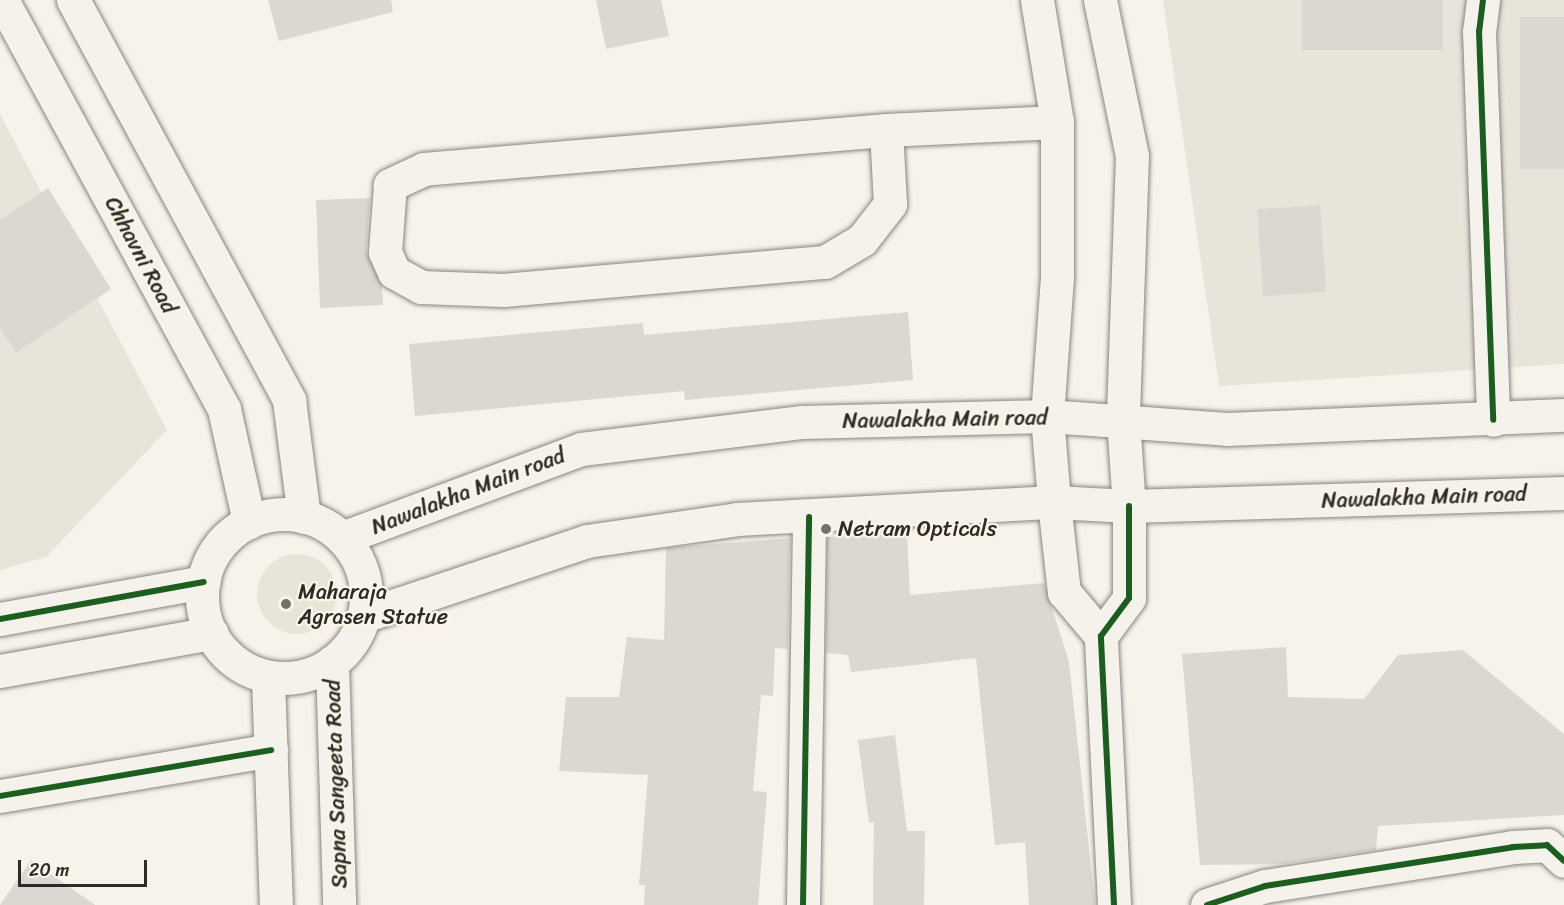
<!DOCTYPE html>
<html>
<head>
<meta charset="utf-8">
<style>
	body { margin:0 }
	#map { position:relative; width:1564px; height:905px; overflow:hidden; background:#f7f3ea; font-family:Sriracha,sans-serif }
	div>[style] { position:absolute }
	.built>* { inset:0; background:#e9e4d9 }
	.green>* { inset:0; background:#e9e4d8 }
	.round { border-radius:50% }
	.building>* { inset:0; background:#dad8d1; transform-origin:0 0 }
	.roads { filter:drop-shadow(0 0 2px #878581) drop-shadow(0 0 2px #878581) }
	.minor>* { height:33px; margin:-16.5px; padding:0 16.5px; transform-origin:16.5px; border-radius:16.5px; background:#f5f2ec }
	.major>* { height:33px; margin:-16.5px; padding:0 16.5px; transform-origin:16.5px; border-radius:16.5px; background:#f5f2ec }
	.major>.ring { margin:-16.5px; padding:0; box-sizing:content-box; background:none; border:33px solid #f5f2ec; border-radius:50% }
	.cycleway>* { height:6px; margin:-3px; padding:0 3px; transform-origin:3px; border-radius:3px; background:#1b5e20 }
	.dots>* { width:16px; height:16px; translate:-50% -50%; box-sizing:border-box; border:3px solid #fcf5e5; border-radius:50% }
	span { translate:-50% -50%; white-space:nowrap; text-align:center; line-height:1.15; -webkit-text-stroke:4.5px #fcf5e5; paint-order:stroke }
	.street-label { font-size:22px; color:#2b2b2b }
	.poi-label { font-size:22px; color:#2b2b2b }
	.left { translate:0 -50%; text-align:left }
	.scale { position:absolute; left:18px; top:860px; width:129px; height:27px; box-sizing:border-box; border:3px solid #2b2b2b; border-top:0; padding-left:8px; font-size:18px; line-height:21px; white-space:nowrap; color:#2b2b2b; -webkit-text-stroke:4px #fcf5e5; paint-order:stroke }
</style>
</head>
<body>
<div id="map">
	<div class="built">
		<div style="clip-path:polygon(1163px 0,1564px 0,1564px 364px,1219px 386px)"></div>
		<div style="clip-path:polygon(0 114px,167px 430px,46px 557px,0 570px)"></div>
	</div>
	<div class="green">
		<div class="round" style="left:257px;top:554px;width:80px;height:80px"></div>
	</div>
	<div class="building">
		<div style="clip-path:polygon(268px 0,391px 0,393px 12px,279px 41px)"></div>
		<div style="clip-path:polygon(596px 0,661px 0,669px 36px,606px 49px)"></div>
		<div style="left:1302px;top:0;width:141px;height:50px"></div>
		<div style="left:1564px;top:17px;width:152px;height:44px;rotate:90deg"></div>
		<div style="clip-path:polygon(48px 188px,111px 289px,16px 353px,0 328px,0 220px)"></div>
		<div style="clip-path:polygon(370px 198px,366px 251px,382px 286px,383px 305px,320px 308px,316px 200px)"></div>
		<div style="left:1320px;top:205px;width:87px;height:63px;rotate:86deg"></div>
		<div style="clip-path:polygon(908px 312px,913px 380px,685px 400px,684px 391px,415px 416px,409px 344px,643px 323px,644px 335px)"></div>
		<div style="clip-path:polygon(907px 534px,910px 595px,1044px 583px,1069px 662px,1095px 905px,1029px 905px,1025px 842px,995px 845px,976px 658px,851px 672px,848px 655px,826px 653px,827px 537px)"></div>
		<div style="clip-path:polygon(790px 538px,788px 649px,775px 648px,773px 696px,761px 695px,753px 791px,767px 792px,758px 905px,644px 905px,645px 885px,639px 885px,648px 775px,559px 771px,566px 697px,619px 697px,627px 637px,664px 640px,666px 548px)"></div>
		<div style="clip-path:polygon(1286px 647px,1288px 697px,1364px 699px,1398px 655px,1463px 650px,1564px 734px,1564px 815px,1378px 826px,1376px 850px,1283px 864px,1200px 865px,1182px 654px)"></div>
		<div style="clip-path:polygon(895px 735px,907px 831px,925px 831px,924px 905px,873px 905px,874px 822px,869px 823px,858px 740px)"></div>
		<div style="clip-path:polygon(31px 860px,95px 905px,0 905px)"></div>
	</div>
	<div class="roads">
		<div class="minor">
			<div style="left:1483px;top:0;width:31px;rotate:97deg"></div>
			<div style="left:1479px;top:31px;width:389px;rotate:87.9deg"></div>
			<div style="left:886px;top:130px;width:464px;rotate:175.2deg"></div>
			<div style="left:424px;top:169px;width:38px;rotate:155deg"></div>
			<div style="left:390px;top:185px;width:67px;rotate:94.3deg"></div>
			<div style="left:385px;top:252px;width:22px;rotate:66deg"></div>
			<div style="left:394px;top:272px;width:31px;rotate:29deg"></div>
			<div style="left:421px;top:287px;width:82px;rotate:2.1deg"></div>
			<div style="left:503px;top:290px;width:323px;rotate:-5deg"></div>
			<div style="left:825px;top:262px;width:43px;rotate:-30.7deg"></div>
			<div style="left:862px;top:240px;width:46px;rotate:-52.1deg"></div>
			<div style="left:890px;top:204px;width:74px;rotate:-93.1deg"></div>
			<div style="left:886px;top:130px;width:171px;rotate:-2.7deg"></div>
			<div style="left:1054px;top:502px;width:91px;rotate:83.7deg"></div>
			<div style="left:1064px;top:592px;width:57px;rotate:49.9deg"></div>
			<div style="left:0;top:619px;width:207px;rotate:-10.3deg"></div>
			<div style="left:0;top:671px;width:215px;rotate:-10.2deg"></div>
			<div style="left:0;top:796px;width:275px;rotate:-9.6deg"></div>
			<div style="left:803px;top:905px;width:388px;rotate:-89.1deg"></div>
			<div style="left:1114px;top:905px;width:269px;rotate:-92.8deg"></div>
			<div style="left:1101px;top:636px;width:47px;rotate:-53.6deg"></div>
			<div style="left:1129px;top:598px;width:92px;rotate:-90deg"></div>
			<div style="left:1207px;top:905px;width:61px;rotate:-18.1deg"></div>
			<div style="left:1265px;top:886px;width:251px;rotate:-8.9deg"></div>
			<div style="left:1513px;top:847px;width:34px;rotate:-3deg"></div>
			<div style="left:1547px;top:845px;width:23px;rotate:43deg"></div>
		</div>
		<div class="major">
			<div style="left:2px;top:0;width:465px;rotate:61.5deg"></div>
			<div style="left:224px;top:409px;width:116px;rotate:77.5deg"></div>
			<div style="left:73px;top:0;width:455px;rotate:61.6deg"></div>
			<div style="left:289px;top:400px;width:118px;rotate:82.7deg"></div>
			<div style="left:1037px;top:0;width:124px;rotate:80.7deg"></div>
			<div style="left:1057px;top:122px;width:155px;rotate:90deg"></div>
			<div style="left:1057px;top:277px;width:139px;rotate:94.1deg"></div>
			<div style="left:1047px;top:416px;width:86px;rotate:85.3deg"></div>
			<div style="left:1100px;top:0;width:159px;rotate:78.4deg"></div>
			<div style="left:1132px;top:156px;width:263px;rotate:92deg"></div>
			<div style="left:1123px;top:419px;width:87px;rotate:86.1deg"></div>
			<div class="ring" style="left:202px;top:514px;width:131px;height:131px"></div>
			<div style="left:342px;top:538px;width:255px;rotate:-20.4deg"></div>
			<div style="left:581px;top:449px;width:223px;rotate:-7deg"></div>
			<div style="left:802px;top:422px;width:245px;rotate:-1.4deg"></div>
			<div style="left:1047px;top:416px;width:180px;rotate:4.1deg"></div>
			<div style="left:1227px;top:429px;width:337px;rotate:-2.4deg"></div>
			<div style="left:363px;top:616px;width:236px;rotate:-18.5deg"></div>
			<div style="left:587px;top:541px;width:152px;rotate:-8.3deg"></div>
			<div style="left:737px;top:519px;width:317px;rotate:-3.1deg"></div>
			<div style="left:1054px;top:502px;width:75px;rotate:3.1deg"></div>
			<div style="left:1129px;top:506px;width:435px;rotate:-1.7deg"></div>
			<div style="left:332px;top:662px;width:243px;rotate:88.3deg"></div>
			<div style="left:268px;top:678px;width:227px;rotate:88deg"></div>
		</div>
	</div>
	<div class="cycleway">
		<div style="left:1483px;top:0;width:31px;rotate:97deg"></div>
		<div style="left:1479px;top:31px;width:389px;rotate:87.9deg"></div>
		<div style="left:0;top:619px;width:207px;rotate:-10.3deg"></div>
		<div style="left:0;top:796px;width:275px;rotate:-9.6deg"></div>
		<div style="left:803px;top:905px;width:388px;rotate:-89.1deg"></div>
		<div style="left:1114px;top:905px;width:269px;rotate:-92.8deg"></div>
		<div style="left:1101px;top:636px;width:47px;rotate:-53.6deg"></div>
		<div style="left:1129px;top:598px;width:92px;rotate:-90deg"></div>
		<div style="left:1207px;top:905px;width:61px;rotate:-18.1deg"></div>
		<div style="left:1265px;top:886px;width:251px;rotate:-8.9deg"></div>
		<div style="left:1513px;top:847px;width:34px;rotate:-3deg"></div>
		<div style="left:1547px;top:845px;width:23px;rotate:43deg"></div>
	</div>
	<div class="dots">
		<div style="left:826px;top:529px;background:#72716e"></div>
		<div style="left:286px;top:604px;background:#72716e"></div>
	</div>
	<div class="street-label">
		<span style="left:141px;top:255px;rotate:62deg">Chhavni Road</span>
		<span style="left:945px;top:419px;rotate:-1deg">Nawalakha Main road</span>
		<span style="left:468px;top:491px;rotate:-21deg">Nawalakha Main road</span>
		<span style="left:1424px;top:497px;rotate:-2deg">Nawalakha Main road</span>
		<span style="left:336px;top:784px;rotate:-92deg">Sapna Sangeeta Road</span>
	</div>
	<div class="poi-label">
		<span class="left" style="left:838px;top:529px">Netram Opticals</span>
		<span class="left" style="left:298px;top:604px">Maharaja<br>Agrasen Statue</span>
	</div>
	<div class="scale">20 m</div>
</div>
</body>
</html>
